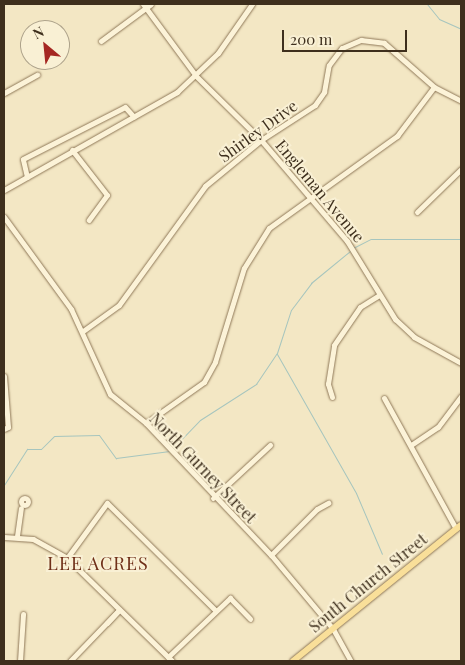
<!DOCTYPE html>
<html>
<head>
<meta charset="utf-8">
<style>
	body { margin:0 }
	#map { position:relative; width:465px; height:665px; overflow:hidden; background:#f3e7c4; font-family:"Playfair Display",serif }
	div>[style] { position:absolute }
	.stream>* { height:1px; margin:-0.5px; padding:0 0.5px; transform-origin:0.5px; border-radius:0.5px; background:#a6c5be }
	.roads { filter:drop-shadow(0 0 1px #8f7858) drop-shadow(0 0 1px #8f7858) }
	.minor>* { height:5px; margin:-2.5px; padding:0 2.5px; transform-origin:2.5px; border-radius:2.5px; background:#fcf3d8 }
	.minor>.ring { margin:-2.5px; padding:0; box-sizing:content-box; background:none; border:5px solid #fcf3d8; border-radius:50% }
	.major>* { height:6px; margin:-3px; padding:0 3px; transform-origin:3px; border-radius:3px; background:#f9df99 }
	span { translate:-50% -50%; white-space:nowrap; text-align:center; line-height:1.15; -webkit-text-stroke:4px #f9f0d4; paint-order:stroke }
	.street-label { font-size:16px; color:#3e2f1d }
	.neighbourhood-label { font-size:18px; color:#6f2f18; letter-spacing:1px }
	.frame { position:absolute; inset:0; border:5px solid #3e2f1d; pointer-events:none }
	.north { position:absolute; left:20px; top:20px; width:50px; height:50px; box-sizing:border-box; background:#f9f0d4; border:1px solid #aea38b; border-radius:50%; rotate:332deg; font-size:14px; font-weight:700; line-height:20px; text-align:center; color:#3e2f1d }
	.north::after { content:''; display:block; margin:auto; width:18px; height:22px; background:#a52722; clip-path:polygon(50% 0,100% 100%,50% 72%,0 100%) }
	.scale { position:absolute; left:282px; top:30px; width:125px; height:22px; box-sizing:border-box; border:2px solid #3e2f1d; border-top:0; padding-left:6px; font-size:15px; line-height:18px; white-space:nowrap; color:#3e2f1d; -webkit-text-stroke:4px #f9f0d4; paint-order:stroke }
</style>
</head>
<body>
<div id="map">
	<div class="stream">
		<div style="left:427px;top:4px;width:19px;rotate:51deg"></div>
		<div style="left:439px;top:19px;width:24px;rotate:24deg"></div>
		<div style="left:353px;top:248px;width:20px;rotate:-27deg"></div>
		<div style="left:371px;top:239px;width:90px"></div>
		<div style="left:277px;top:354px;width:160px;rotate:60.4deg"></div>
		<div style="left:356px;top:493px;width:66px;rotate:66.9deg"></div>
		<div style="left:173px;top:448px;width:39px;rotate:-46deg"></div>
		<div style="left:200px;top:420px;width:67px;rotate:-32.7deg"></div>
		<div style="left:256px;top:384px;width:37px;rotate:-56deg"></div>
		<div style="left:277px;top:353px;width:45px;rotate:-72deg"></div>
		<div style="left:291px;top:310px;width:34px;rotate:-53deg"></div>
		<div style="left:311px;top:283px;width:50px;rotate:-39.4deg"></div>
		<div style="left:4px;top:485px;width:43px;rotate:-57.4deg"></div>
		<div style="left:27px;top:449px;width:14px"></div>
		<div style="left:41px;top:449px;width:18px;rotate:-45deg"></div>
		<div style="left:54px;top:436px;width:45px;rotate:-1.3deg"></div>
		<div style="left:99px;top:435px;width:29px;rotate:54deg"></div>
		<div style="left:116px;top:458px;width:54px;rotate:-7.4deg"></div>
	</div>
	<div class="roads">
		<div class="minor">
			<div style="left:143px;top:4px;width:89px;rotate:53.6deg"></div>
			<div style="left:196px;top:76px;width:91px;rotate:44.6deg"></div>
			<div style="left:261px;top:140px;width:133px;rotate:49.6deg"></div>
			<div style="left:347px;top:241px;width:92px;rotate:58.4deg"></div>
			<div style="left:395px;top:319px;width:26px;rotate:43deg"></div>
			<div style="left:414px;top:337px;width:54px;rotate:29deg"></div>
			<div style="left:101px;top:41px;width:62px;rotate:-36.5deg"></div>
			<div style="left:4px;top:93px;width:38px;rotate:-29deg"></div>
			<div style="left:72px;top:150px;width:57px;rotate:52.1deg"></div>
			<div style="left:107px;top:195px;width:31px;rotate:126deg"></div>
			<div style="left:27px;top:177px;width:18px;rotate:-103deg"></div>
			<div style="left:23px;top:159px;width:114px;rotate:-27deg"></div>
			<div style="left:125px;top:107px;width:13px;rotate:48deg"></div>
			<div style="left:4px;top:190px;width:199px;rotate:-29.5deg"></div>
			<div style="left:177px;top:92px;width:57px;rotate:-43.6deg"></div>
			<div style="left:218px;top:53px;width:60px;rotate:-55.2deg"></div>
			<div style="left:417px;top:212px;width:62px;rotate:-44.3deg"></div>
			<div style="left:4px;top:217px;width:114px;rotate:53.9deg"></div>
			<div style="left:71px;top:309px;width:94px;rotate:65.4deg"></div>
			<div style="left:110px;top:394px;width:46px;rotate:38.9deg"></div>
			<div style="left:146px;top:423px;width:182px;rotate:46.6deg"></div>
			<div style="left:271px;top:555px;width:97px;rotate:50deg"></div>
			<div style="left:333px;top:629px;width:37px;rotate:61deg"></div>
			<div style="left:83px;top:331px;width:44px;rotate:-35.8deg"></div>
			<div style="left:119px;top:305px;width:147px;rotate:-54.1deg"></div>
			<div style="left:205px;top:186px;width:72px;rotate:-39.4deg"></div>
			<div style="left:261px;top:140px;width:64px;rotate:-32.9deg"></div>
			<div style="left:315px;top:105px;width:16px;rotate:-55deg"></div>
			<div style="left:324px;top:92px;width:27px;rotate:-80deg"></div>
			<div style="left:329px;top:65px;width:21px;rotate:-53deg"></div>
			<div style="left:342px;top:48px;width:21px;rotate:-23deg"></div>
			<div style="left:361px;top:40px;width:23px;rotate:7deg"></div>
			<div style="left:384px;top:43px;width:67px;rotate:41.3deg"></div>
			<div style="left:434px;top:87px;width:30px;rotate:27deg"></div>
			<div style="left:4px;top:376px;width:51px;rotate:85.5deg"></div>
			<div style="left:8px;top:427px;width:4px;rotate:153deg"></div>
			<div style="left:332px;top:397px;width:14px;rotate:-107deg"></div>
			<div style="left:328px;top:384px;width:39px;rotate:-81deg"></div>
			<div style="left:334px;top:345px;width:46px;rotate:-55.6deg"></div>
			<div style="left:360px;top:307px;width:22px;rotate:-32deg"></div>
			<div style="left:384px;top:398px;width:149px;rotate:61.2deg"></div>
			<div style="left:146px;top:423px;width:71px;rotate:-35.3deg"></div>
			<div style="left:204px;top:382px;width:23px;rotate:-61deg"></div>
			<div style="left:215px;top:362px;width:98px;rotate:-72.9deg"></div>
			<div style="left:244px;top:268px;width:47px;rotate:-58deg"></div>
			<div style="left:269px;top:228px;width:158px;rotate:-35.7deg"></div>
			<div style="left:397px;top:136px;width:61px;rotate:-52.9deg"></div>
			<div style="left:411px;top:445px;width:32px;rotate:-34deg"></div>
			<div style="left:438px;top:427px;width:39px;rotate:-53deg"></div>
			<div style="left:213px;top:498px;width:78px;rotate:-42.9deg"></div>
			<div class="ring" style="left:21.5px;top:498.5px;width:2px;height:2px"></div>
			<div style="left:17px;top:536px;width:28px;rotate:-82deg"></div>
			<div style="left:4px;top:537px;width:29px;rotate:4deg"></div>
			<div style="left:33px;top:539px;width:39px;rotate:29deg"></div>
			<div style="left:67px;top:558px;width:147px;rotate:44.4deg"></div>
			<div style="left:271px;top:555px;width:65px;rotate:-45deg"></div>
			<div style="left:317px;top:509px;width:13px;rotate:-29deg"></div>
			<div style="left:67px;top:558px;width:68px;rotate:-54deg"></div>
			<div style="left:107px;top:503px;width:152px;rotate:44.7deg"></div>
			<div style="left:107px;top:623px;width:18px;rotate:-47deg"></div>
			<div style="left:168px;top:657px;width:86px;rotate:-43.6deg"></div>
			<div style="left:230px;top:598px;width:29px;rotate:46deg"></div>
			<div style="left:20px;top:661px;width:47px;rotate:-86.3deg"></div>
			<div style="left:70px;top:661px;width:71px;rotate:-46.1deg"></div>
		</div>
		<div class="major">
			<div style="left:293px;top:661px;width:216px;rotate:-39deg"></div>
		</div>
	</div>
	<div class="street-label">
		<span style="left:258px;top:131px;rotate:-36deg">Shirley Drive</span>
		<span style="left:320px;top:191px;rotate:50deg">Engleman Avenue</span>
		<span style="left:203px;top:468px;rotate:46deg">North Gurney Street</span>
		<span style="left:368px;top:583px;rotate:-39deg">South Church Street</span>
	</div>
	<div class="neighbourhood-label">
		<span style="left:98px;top:563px">LEE ACRES</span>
	</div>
	<div class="frame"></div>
	<div class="north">N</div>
	<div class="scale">200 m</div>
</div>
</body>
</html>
